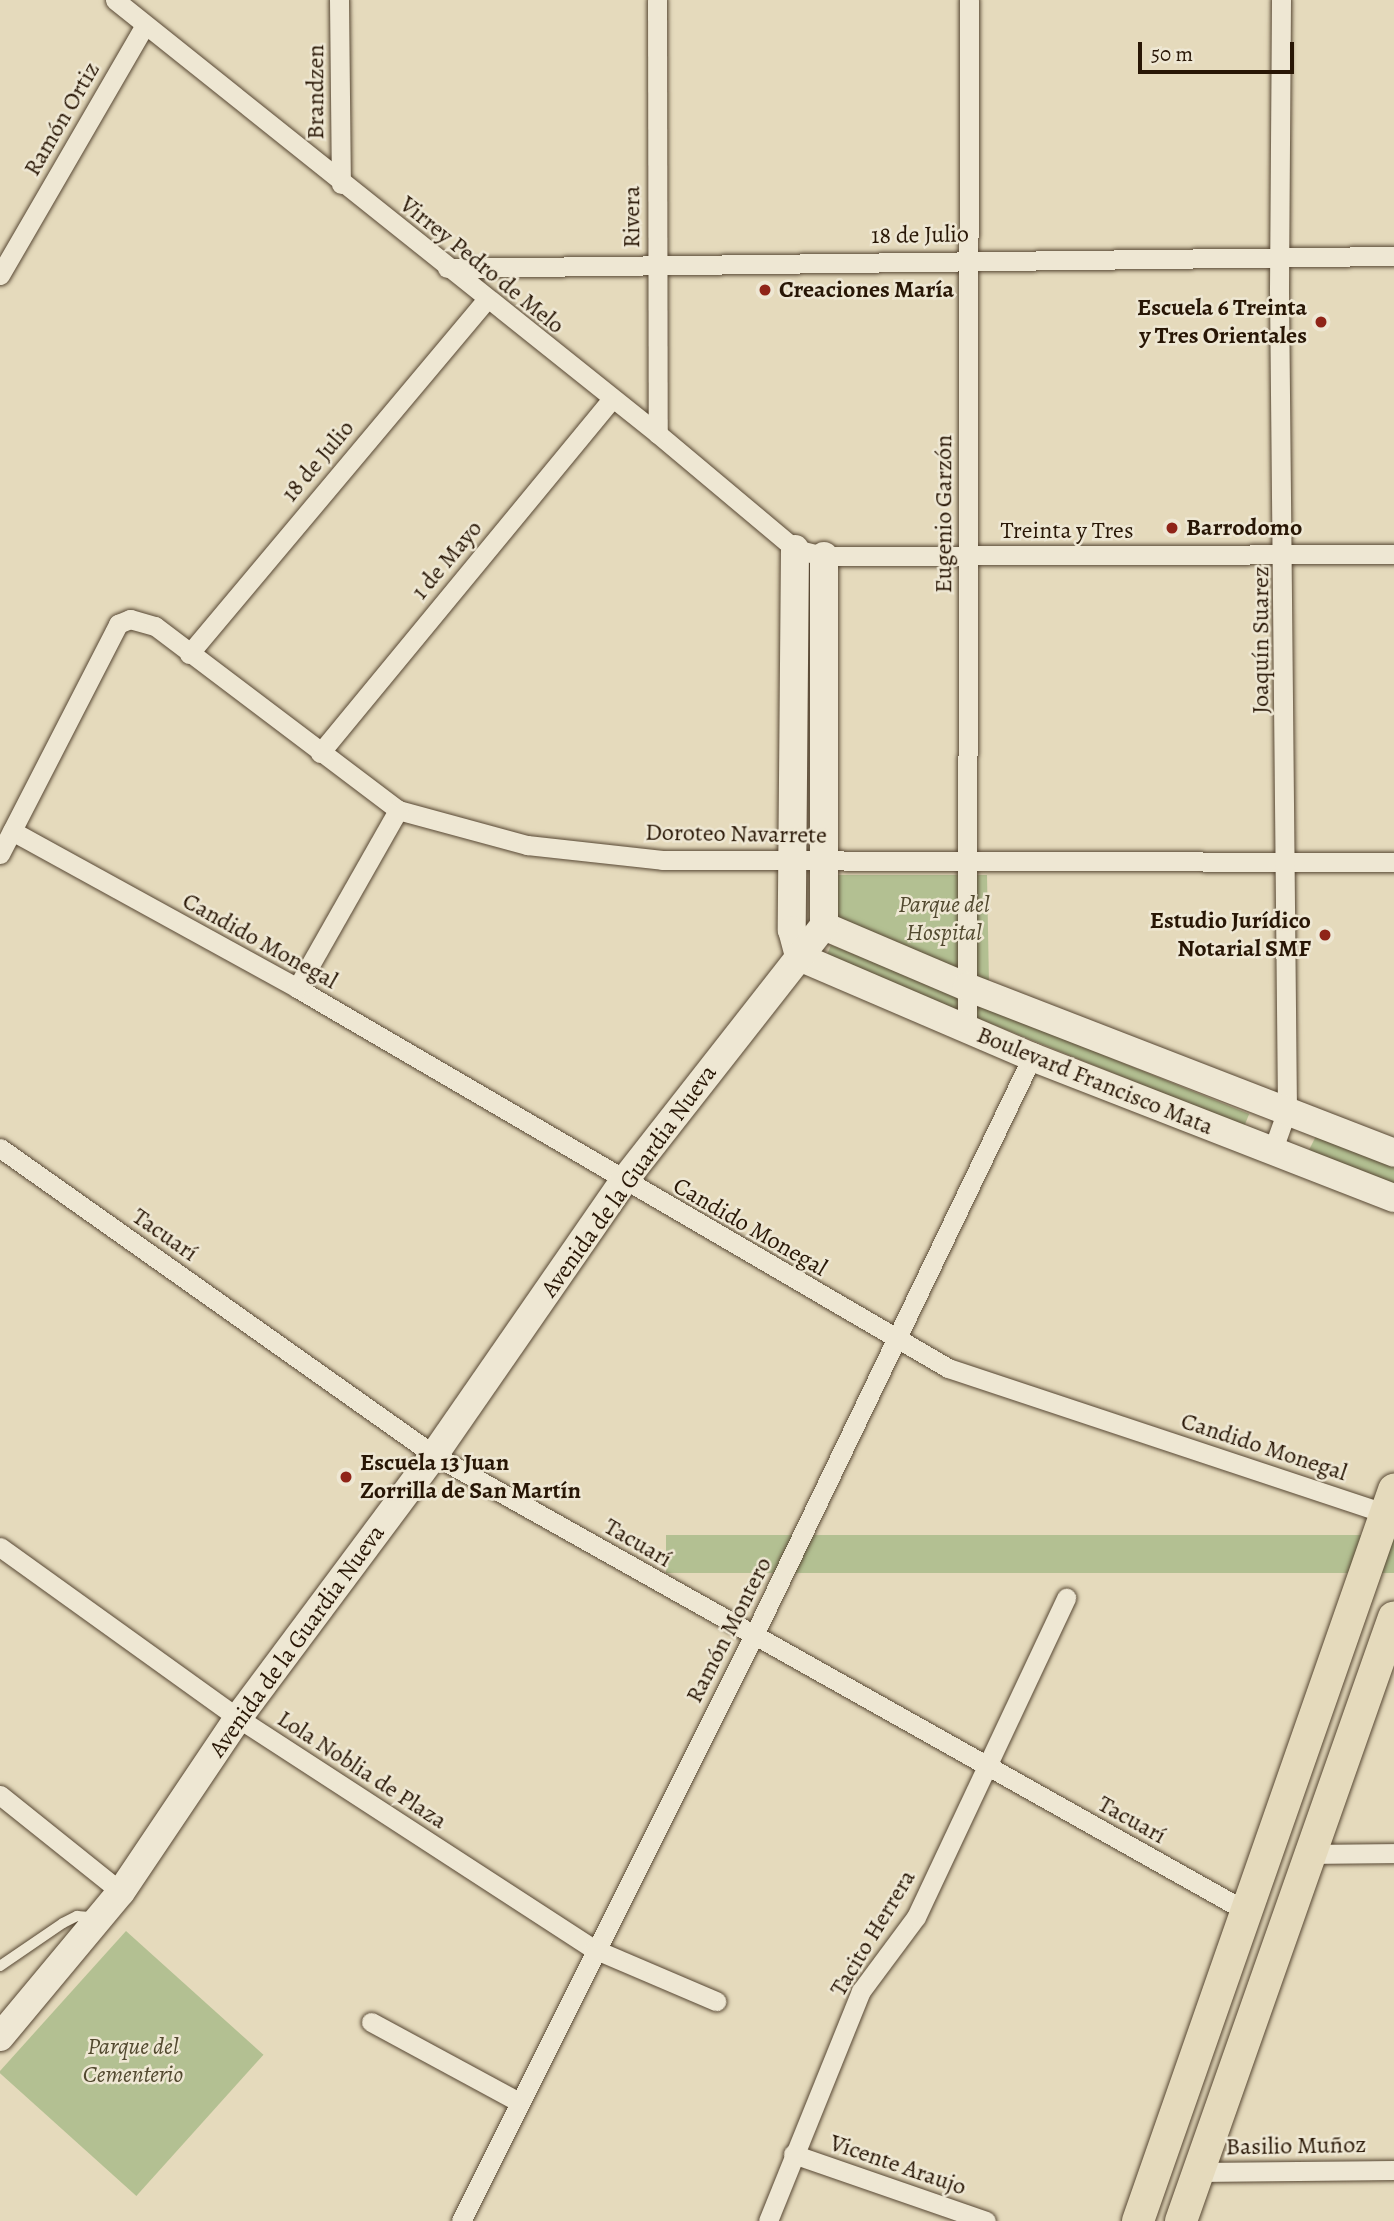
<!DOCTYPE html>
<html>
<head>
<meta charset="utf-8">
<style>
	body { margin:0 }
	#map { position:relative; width:1394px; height:2221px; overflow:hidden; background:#e5dabc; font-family:Alegreya,serif }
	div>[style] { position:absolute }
	.green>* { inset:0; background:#b3c092; transform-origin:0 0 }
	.roads { filter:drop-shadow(0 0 2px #574733) drop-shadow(0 0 2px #574733) }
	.lane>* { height:10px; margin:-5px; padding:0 5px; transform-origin:5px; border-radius:5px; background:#eee7d3 }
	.street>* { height:19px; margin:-9.5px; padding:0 9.5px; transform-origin:9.5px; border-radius:9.5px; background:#eee7d3 }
	.secondary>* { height:28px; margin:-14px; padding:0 14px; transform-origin:14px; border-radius:14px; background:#eee7d3 }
	.primary>* { height:32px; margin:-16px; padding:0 16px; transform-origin:16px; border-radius:16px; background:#e5dabc }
	.dots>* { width:19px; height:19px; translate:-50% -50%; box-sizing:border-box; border:4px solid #eee7d3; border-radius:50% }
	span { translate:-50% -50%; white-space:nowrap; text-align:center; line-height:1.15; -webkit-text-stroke:5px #eee7d3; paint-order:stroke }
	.street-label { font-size:24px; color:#281605 }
	.poi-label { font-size:24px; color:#281605; font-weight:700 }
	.left { translate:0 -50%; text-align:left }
	.right { translate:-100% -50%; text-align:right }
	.park-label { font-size:24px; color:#52492f; font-style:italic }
	.scale { position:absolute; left:1138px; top:42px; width:156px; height:32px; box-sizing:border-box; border:4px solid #281605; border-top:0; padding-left:9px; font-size:21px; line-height:24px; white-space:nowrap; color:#281605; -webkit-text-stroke:5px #eee7d3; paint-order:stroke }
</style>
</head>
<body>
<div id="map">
	<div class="green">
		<div style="clip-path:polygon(835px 875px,987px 875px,989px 984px,835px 920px)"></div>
		<div style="left:831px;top:945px;width:451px;height:13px;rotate:22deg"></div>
		<div style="clip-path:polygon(1316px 1136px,1394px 1167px,1394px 1185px,1308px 1152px)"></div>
		<div style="left:1394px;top:1535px;width:38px;height:728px;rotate:90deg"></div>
		<div style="left:126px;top:1931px;width:185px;height:190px;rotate:42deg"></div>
	</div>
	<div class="roads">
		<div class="lane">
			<div style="left:0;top:1966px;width:76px;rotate:-34.3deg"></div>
			<div style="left:63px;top:1923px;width:16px;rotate:-27deg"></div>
			<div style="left:77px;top:1916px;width:16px;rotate:4deg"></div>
		</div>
		<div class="street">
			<div style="left:115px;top:0;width:695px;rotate:38.63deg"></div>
			<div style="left:658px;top:434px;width:179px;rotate:40deg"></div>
			<div style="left:795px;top:549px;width:30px;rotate:14deg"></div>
			<div style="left:824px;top:556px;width:570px;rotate:-0.2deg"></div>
			<div style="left:339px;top:0;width:184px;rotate:89.4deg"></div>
			<div style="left:657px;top:0;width:434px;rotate:89.9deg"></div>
			<div style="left:447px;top:268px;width:947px;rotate:-0.73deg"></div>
			<div style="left:0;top:275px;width:289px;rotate:-59.9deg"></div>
			<div style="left:189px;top:654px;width:462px;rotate:-50deg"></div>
			<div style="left:320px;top:753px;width:459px;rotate:-50.5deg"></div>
			<div style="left:12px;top:831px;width:325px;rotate:28.8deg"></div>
			<div style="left:297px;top:988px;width:754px;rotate:30.27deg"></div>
			<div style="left:948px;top:1368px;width:470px;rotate:18.4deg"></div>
			<div style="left:0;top:854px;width:259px;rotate:-62.8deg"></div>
			<div style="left:118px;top:624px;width:13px;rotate:-23deg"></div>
			<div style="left:130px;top:619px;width:26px;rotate:16deg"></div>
			<div style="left:155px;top:626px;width:305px;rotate:37.1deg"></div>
			<div style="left:398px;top:810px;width:134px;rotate:15.2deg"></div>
			<div style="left:527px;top:845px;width:136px;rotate:6.3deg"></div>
			<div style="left:662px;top:860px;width:732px;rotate:0.16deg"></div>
			<div style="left:297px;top:988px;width:205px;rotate:-60.4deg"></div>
			<div style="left:967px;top:1029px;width:1029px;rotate:-89.89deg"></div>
			<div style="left:0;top:1148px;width:532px;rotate:35.27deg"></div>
			<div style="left:434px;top:1455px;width:931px;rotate:29.32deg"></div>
			<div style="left:1272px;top:1152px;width:45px;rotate:-70.3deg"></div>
			<div style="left:1287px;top:1110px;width:822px;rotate:-90.56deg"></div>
			<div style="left:1279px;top:288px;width:288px;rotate:-89.6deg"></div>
			<div style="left:0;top:1547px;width:293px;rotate:35.7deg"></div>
			<div style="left:238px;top:1718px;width:424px;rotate:33deg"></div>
			<div style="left:594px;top:1949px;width:133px;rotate:23.1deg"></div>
			<div style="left:0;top:1795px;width:155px;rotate:38.7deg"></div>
			<div style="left:1314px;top:1854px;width:80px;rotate:-0.7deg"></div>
			<div style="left:371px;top:2022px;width:168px;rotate:28.4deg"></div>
			<div style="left:793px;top:2154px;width:204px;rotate:19.1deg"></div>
			<div style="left:1198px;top:2172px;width:196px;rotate:-0.6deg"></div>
			<div style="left:461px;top:2221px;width:653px;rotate:-63.43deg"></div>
			<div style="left:753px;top:1637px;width:644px;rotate:-64.31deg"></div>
			<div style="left:768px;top:2221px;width:248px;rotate:-68deg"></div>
			<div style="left:861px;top:1991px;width:92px;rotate:-53.4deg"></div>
			<div style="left:916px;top:1917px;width:353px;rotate:-64.8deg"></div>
		</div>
		<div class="secondary">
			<div style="left:795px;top:549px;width:381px;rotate:90.5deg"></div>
			<div style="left:792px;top:930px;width:28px;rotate:75deg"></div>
			<div style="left:824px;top:926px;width:155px;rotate:23.1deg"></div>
			<div style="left:967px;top:987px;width:458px;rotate:21.2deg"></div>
			<div style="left:799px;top:957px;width:254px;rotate:23.2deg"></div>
			<div style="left:1032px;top:1057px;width:388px;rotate:21.3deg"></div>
			<div style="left:0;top:2037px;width:189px;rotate:-50.2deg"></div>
			<div style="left:121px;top:1892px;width:210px;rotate:-56.1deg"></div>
			<div style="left:238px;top:1718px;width:328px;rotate:-53.3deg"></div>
			<div style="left:434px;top:1455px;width:332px;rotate:-55.3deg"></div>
			<div style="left:623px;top:1182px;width:325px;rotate:-51.9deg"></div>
			<div style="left:824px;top:926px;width:370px;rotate:-90deg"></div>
		</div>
		<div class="primary">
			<div style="left:1138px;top:2221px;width:775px;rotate:-70.7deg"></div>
			<div style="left:1181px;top:2221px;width:640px;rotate:-70.57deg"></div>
		</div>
	</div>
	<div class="dots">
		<div style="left:765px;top:290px;background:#8f2418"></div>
		<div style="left:1321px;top:322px;background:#8f2418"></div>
		<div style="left:1172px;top:528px;background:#8f2418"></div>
		<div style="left:1325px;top:935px;background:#8f2418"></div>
		<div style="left:346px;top:1477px;background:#8f2418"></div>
	</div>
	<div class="street-label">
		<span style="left:316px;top:92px;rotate:-90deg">Brandzen</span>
		<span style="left:62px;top:119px;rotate:-60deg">Ramón Ortiz</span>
		<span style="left:632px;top:217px;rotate:-90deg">Rivera</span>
		<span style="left:920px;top:235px;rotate:-1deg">18 de Julio</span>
		<span style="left:482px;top:265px;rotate:39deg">Virrey Pedro de Melo</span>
		<span style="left:318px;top:461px;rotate:-50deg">18 de Julio</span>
		<span style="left:944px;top:514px;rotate:-90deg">Eugenio Garzón</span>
		<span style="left:1067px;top:531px">Treinta y Tres</span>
		<span style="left:447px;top:560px;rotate:-50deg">1 de Mayo</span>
		<span style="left:1261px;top:640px;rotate:-90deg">Joaquín Suarez</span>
		<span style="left:736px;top:834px;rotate:1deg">Doroteo Navarrete</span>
		<span style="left:260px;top:941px;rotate:29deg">Candido Monegal</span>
		<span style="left:1095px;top:1081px;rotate:22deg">Boulevard Francisco Mata</span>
		<span style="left:629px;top:1181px;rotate:-54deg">Avenida de la Guardia Nueva</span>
		<span style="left:750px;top:1227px;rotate:30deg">Candido Monegal</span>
		<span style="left:165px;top:1235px;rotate:35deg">Tacuarí</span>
		<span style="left:1264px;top:1447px;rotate:18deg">Candido Monegal</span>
		<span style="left:638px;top:1543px;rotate:30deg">Tacuarí</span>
		<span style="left:729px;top:1630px;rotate:-63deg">Ramón Montero</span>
		<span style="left:297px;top:1641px;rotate:-54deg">Avenida de la Guardia Nueva</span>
		<span style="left:362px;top:1770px;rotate:33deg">Lola Noblia de Plaza</span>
		<span style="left:1132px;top:1820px;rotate:29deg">Tacuarí</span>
		<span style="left:873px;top:1933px;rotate:-59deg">Tacito Herrera</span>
		<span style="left:1296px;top:2146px;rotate:-1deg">Basilio Muñoz</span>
		<span style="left:898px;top:2165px;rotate:19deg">Vicente Araujo</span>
	</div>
	<div class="poi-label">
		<span class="left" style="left:779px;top:290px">Creaciones María</span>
		<span class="right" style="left:1307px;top:322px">Escuela 6 Treinta<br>y Tres Orientales</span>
		<span class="left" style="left:1186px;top:528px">Barrodomo</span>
		<span class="right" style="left:1311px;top:935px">Estudio Jurídico<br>Notarial SMF</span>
		<span class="left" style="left:360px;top:1477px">Escuela 13 Juan<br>Zorrilla de San Martín</span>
	</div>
	<div class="park-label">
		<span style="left:944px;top:919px">Parque del<br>Hospital</span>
		<span style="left:133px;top:2061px">Parque del<br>Cementerio</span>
	</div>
	<div class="scale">50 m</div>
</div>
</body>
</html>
